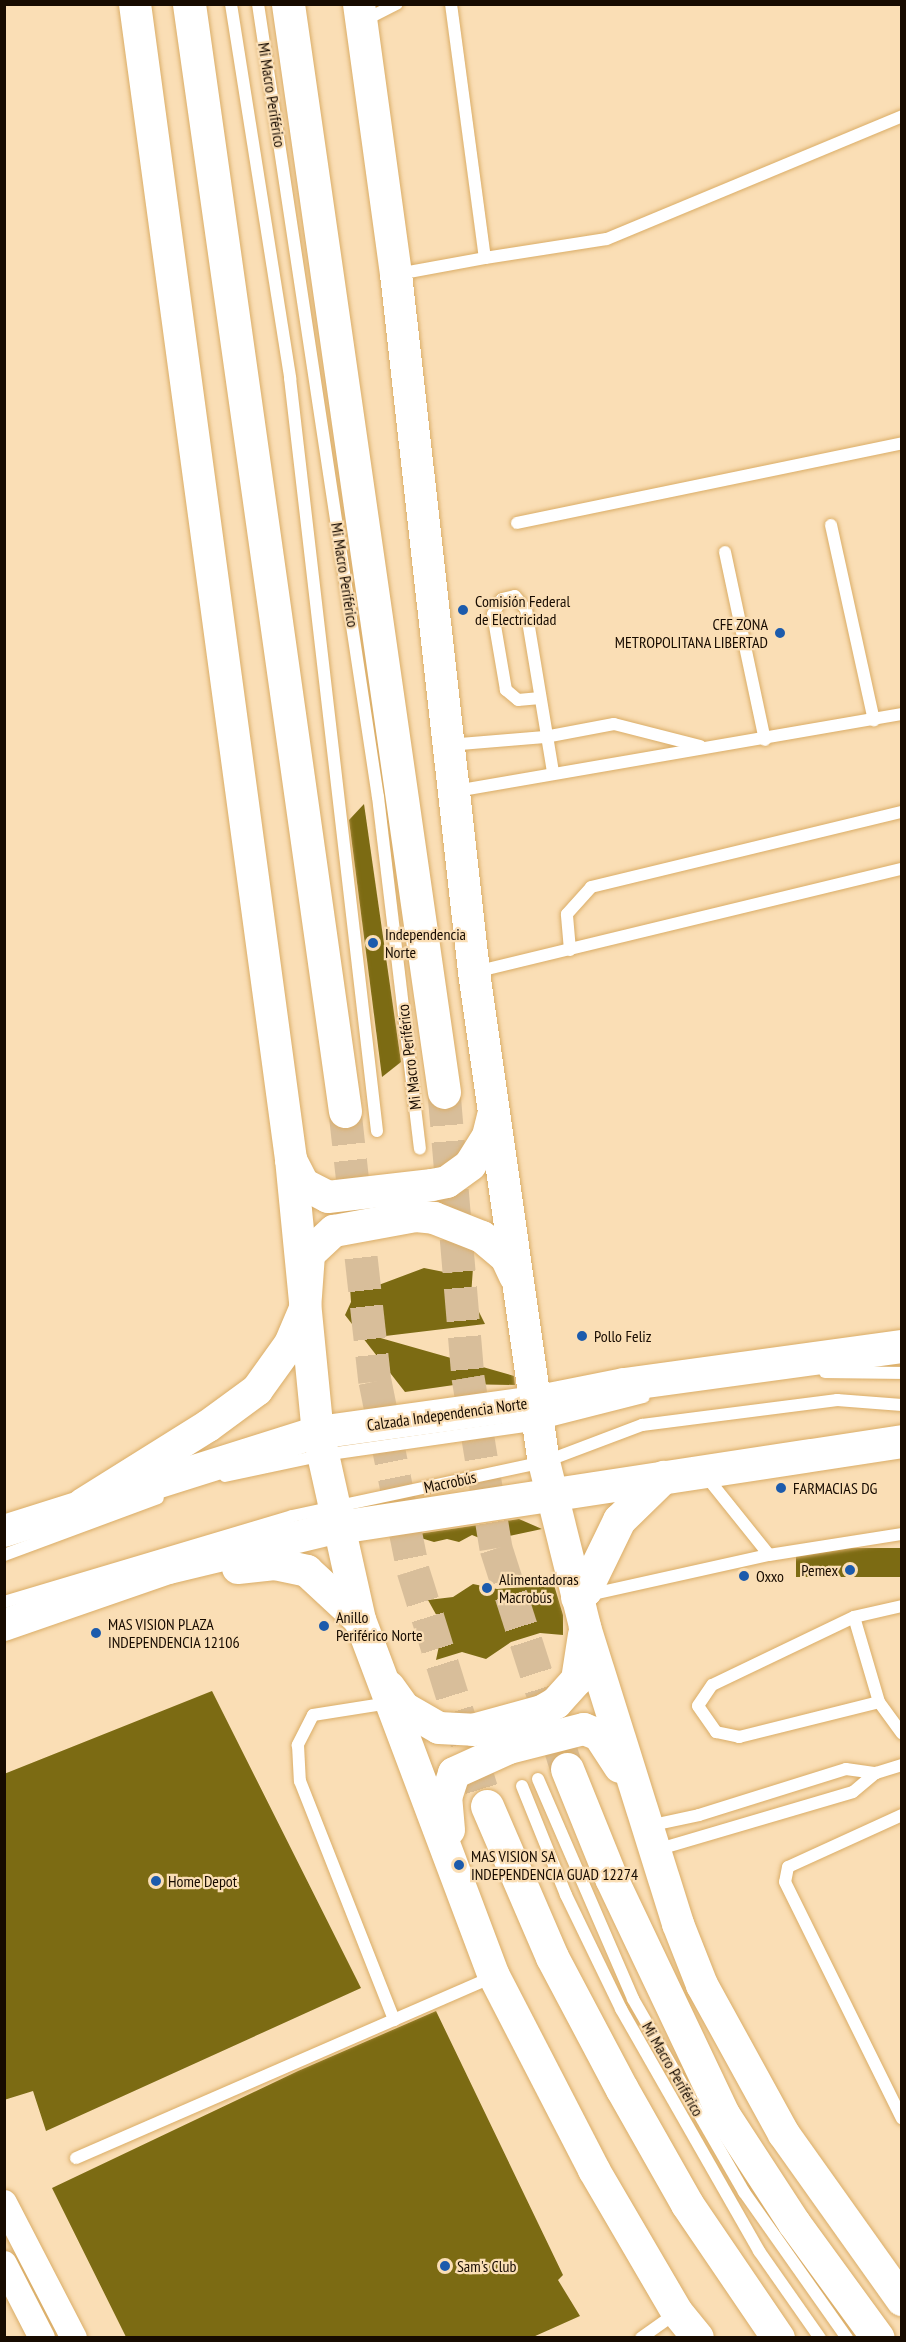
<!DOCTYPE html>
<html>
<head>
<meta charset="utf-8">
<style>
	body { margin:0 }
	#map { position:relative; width:906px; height:2342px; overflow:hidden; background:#fadeb5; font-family:"PT Sans Narrow",sans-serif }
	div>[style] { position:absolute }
	.building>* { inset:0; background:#7c6b13; transform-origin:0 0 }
	.trunk-tunnel>* { height:33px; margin-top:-16.5px; transform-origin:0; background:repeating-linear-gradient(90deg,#d8be9a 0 33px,transparent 0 49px) }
	.roads { filter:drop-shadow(0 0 2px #daad67) drop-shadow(0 0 2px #daad67) }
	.service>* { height:12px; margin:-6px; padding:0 6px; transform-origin:6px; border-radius:6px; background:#fff }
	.minor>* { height:26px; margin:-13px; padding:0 13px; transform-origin:13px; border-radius:13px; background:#fff }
	.tertiary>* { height:32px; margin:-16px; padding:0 16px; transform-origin:16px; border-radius:16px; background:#fff }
	.primary>* { height:33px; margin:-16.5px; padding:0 16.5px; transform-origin:16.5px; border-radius:16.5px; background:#fff }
	.trunk>* { height:33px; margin:-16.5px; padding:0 16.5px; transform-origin:16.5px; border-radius:16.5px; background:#fff }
	.dots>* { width:16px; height:16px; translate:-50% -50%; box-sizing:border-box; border:3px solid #fadeb5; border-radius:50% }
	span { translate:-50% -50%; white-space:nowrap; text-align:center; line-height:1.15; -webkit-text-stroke:4.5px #fadeb5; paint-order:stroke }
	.street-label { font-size:16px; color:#170b00 }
	.poi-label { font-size:16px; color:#170b00 }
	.left { translate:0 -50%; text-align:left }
	.right { translate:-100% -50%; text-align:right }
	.frame { position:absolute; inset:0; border:6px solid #170b00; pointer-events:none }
</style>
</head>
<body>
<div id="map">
	<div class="building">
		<div style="clip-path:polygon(364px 804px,401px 1062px,382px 1077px,349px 820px)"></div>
		<div style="clip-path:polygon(424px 1268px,449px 1273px,473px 1268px,471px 1296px,485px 1324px,377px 1337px,514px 1376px,515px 1385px,461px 1384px,405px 1392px,345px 1315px,351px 1302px,350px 1287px,376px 1286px)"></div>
		<div style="clip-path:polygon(519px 1519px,542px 1529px,504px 1537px,492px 1533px,482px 1539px,472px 1535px,459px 1542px,447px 1539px,434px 1542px,411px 1535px)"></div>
		<div style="left:902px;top:1548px;width:29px;height:106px;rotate:90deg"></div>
		<div style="clip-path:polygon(473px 1584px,497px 1589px,554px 1585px,563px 1615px,563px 1635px,540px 1633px,511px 1642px,486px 1659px,462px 1652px,436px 1660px,443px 1627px,428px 1600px,453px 1597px)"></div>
		<div style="clip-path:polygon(212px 1691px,361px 1988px,46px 2131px,33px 2091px,4px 2100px,4px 1774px)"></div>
		<div style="clip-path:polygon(436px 2011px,563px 2275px,558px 2280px,580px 2316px,533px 2337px,126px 2337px,52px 2188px,298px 2071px)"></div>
	</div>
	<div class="trunk-tunnel">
		<div style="left:444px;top:1092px;width:286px;rotate:85.2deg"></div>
		<div style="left:468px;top:1377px;width:173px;rotate:80.7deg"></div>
		<div style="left:496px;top:1548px;width:232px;rotate:72.2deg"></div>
		<div style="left:345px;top:1111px;width:272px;rotate:83.7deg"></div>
		<div style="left:375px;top:1381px;width:193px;rotate:78.6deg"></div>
		<div style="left:413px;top:1570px;width:247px;rotate:72.6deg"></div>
	</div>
	<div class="roads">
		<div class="service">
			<div style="left:231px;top:4px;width:379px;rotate:81deg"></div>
			<div style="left:290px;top:378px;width:758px;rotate:83.41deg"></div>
			<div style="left:258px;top:4px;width:802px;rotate:81.4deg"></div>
			<div style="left:378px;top:797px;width:354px;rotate:83.2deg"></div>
			<div style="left:451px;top:4px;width:256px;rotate:82.4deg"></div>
			<div style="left:485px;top:258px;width:123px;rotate:-8.9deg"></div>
			<div style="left:607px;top:239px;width:320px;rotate:-22.6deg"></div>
			<div style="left:363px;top:21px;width:38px;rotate:-27deg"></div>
			<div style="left:398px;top:274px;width:88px;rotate:-10.4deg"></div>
			<div style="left:517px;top:523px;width:393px;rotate:-11.7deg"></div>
			<div style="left:831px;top:525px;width:200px;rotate:77.6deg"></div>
			<div style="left:725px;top:552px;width:192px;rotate:78deg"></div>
			<div style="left:540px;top:698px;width:22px;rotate:175deg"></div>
			<div style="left:518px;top:700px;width:16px;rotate:-140deg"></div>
			<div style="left:506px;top:690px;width:77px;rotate:-99.7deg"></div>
			<div style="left:493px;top:614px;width:17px;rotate:-59deg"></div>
			<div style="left:502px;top:599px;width:13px;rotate:-13deg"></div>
			<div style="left:515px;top:596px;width:17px;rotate:50deg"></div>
			<div style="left:526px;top:609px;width:165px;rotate:80.6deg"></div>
			<div style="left:448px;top:745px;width:97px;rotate:-4.7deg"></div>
			<div style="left:545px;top:737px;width:70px;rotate:-10.7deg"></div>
			<div style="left:614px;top:724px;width:89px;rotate:14.3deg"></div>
			<div style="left:456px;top:791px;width:453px;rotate:-9.8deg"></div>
			<div style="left:570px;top:950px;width:36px;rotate:-95deg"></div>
			<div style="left:567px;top:914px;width:36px;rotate:-48deg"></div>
			<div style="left:591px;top:887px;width:320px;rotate:-13.6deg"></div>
			<div style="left:475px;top:972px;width:439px;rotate:-13.6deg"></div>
			<div style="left:825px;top:1372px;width:77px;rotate:0.7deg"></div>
			<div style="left:705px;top:1475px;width:102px;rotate:51.3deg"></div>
			<div style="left:769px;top:1555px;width:135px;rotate:-9deg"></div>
			<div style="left:225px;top:1476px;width:100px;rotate:-12.1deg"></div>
			<div style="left:323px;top:1455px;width:216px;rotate:-8.2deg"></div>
			<div style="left:537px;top:1424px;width:110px;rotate:-14.2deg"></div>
			<div style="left:4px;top:1555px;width:164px;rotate:-20.3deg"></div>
			<div style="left:588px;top:1595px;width:185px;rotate:-12.5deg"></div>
			<div style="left:4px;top:1602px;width:301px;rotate:-16.6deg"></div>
			<div style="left:292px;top:1516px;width:258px;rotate:-12.1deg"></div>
			<div style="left:544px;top:1462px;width:105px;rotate:-20.7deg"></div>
			<div style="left:642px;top:1425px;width:197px;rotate:-7.3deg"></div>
			<div style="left:837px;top:1400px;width:65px;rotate:4.4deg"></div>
			<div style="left:902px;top:1606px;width:49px;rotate:167.1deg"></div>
			<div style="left:854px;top:1617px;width:89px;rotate:73.6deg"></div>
			<div style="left:879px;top:1702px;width:39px;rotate:54deg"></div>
			<div style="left:854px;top:1617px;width:157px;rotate:154.4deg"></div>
			<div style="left:712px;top:1685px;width:25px;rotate:124deg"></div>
			<div style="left:698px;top:1706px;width:32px;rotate:55deg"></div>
			<div style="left:716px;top:1732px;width:24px;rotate:12deg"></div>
			<div style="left:739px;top:1737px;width:144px;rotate:-14deg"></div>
			<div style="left:389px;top:1703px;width:77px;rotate:171deg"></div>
			<div style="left:313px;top:1715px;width:34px;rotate:117deg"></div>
			<div style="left:298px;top:1745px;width:36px;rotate:87deg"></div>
			<div style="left:300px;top:1781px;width:257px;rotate:68.5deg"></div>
			<div style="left:538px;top:1779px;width:240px;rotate:66.6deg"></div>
			<div style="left:633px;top:1999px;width:223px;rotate:60.1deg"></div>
			<div style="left:744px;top:2192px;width:179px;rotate:54.8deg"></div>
			<div style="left:522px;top:1786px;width:118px;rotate:68deg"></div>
			<div style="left:566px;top:1895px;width:127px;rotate:64.2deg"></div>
			<div style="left:621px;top:2009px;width:279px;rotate:60.3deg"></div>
			<div style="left:759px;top:2251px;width:106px;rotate:55deg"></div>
			<div style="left:902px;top:1815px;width:125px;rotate:155.5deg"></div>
			<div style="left:788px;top:1867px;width:15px;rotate:101deg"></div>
			<div style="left:785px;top:1882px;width:264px;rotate:63.7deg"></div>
			<div style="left:648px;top:1826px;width:52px;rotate:-12.2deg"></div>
			<div style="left:699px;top:1815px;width:154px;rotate:-17.4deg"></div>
			<div style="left:846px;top:1769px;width:30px;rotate:8deg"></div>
			<div style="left:656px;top:1850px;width:205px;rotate:-16.4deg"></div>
			<div style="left:853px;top:1792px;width:30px;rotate:-40deg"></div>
			<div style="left:876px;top:1773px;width:27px;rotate:-17deg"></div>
			<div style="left:76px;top:2158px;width:455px;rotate:-23.5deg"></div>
			<div style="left:641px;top:2338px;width:43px;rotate:-35.5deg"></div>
		</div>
		<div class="minor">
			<div style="left:4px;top:2203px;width:152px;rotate:62.6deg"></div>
			<div style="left:4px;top:2264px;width:83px;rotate:62.8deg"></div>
		</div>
		<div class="tertiary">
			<div style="left:135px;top:4px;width:1165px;rotate:82.31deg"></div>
			<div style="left:291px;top:1159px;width:274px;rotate:84.4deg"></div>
			<div style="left:318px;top:1432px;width:193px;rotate:77.4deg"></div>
			<div style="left:360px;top:1620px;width:380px;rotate:69.4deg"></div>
			<div style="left:494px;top:1976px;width:218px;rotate:62.7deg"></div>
			<div style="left:594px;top:2170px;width:164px;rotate:59.7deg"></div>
			<div style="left:677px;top:2312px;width:33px;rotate:51deg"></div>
			<div style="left:359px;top:4px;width:273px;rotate:82.2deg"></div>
			<div style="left:396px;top:274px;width:702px;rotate:83.62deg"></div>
			<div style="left:474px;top:972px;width:495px;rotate:81.9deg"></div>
			<div style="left:544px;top:1462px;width:170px;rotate:76deg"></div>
			<div style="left:585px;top:1627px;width:311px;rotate:72.6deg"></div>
			<div style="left:678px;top:1924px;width:66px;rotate:68.5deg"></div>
			<div style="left:702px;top:1985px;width:170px;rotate:61.2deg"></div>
			<div style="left:784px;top:2134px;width:204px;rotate:54.6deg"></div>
			<div style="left:291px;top:1160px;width:27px;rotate:63deg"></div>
			<div style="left:303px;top:1184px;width:28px;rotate:27deg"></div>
			<div style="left:328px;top:1197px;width:105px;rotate:-6.6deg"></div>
			<div style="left:432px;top:1185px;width:15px;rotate:-11deg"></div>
			<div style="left:447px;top:1182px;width:29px;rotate:-36deg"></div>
			<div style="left:470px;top:1165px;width:34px;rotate:-58deg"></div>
			<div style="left:488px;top:1136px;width:21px;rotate:-76deg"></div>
			<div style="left:83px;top:1504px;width:147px;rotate:-32deg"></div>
			<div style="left:208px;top:1426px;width:61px;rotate:-36.3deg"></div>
			<div style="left:257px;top:1390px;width:57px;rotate:-54.3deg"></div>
			<div style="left:290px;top:1344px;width:38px;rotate:-67deg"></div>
			<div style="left:305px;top:1309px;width:55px;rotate:-85.8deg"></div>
			<div style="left:309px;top:1254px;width:34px;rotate:-43deg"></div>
			<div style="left:334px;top:1231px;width:83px;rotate:-10.4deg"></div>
			<div style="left:416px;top:1216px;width:18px;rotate:6deg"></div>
			<div style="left:434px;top:1218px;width:52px;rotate:21.6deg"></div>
			<div style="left:482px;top:1237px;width:31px;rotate:40deg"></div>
			<div style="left:506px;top:1257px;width:21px;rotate:65deg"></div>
			<div style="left:4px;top:1531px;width:329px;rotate:-17.5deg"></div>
			<div style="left:238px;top:1568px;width:37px;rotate:-6deg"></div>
			<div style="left:275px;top:1564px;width:33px;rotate:12deg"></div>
			<div style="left:307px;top:1571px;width:72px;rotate:42.8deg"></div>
			<div style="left:4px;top:1625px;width:175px;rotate:-19.1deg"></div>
			<div style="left:169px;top:1568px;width:175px;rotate:-13.6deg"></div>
			<div style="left:389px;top:1687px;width:26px;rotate:54deg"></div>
			<div style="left:404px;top:1708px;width:40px;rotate:29.7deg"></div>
			<div style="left:439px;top:1728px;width:34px;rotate:3deg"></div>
			<div style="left:473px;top:1730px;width:72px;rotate:-15.4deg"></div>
			<div style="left:542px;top:1711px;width:16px;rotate:-30deg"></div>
			<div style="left:556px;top:1703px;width:31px;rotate:-48deg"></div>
			<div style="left:577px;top:1680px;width:46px;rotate:-81.2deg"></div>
			<div style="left:449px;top:1830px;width:32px;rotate:-95deg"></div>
			<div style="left:446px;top:1798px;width:26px;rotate:-72deg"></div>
			<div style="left:454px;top:1773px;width:60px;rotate:-24.4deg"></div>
			<div style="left:509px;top:1748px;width:77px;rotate:-14.2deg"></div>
			<div style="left:584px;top:1729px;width:16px;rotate:22deg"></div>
			<div style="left:599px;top:1735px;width:38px;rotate:57deg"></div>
		</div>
		<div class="primary">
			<div style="left:318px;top:1432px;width:218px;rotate:-7.9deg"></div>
			<div style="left:534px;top:1402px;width:92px;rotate:-11.3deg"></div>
			<div style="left:624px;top:1384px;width:281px;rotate:-7.8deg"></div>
			<div style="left:339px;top:1527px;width:570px;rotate:-8.68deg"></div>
			<div style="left:577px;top:1597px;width:11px;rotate:-41deg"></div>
			<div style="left:585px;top:1590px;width:78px;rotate:-64.1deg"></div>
			<div style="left:619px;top:1520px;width:62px;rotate:-44.3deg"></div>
		</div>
		<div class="trunk">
			<div style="left:189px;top:4px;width:1118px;rotate:81.98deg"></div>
			<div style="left:288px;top:4px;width:1099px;rotate:81.84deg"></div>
			<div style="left:567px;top:1769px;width:118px;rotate:68deg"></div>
			<div style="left:611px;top:1878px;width:261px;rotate:64.6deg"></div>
			<div style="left:723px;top:2114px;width:130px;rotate:56.9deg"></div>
			<div style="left:794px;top:2223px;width:142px;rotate:53.9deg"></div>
			<div style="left:487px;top:1806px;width:164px;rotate:66.7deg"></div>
			<div style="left:552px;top:1957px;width:149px;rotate:62.1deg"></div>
			<div style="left:622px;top:2089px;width:132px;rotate:60.5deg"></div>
			<div style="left:687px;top:2204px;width:162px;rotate:55.8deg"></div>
		</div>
	</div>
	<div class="dots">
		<div style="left:463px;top:610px;background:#1c5bac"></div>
		<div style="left:780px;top:633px;background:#1c5bac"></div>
		<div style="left:373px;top:943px;background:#1c5bac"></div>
		<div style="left:582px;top:1336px;background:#1c5bac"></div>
		<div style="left:781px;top:1488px;background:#1c5bac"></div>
		<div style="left:850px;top:1570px;background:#1c5bac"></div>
		<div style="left:744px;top:1576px;background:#1c5bac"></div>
		<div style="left:487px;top:1588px;background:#1c5bac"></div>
		<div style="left:324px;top:1626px;background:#1c5bac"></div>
		<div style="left:96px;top:1633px;background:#1c5bac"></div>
		<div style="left:459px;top:1865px;background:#1c5bac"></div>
		<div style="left:156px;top:1881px;background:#1c5bac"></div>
		<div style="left:445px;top:2266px;background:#1c5bac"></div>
	</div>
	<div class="street-label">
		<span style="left:272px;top:95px;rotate:81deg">Mi Macro Periférico</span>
		<span style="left:345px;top:575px;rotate:81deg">Mi Macro Periférico</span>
		<span style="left:409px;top:1057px;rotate:-97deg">Mi Macro Periférico</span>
		<span style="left:447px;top:1414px;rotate:-8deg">Calzada Independencia Norte</span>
		<span style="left:450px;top:1482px;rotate:-12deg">Macrobús</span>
		<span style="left:673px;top:2069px;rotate:60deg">Mi Macro Periférico</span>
	</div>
	<div class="poi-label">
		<span class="left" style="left:475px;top:610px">Comisión Federal<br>de Electricidad</span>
		<span class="right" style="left:768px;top:633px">CFE ZONA<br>METROPOLITANA LIBERTAD</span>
		<span class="left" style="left:385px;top:943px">Independencia<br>Norte</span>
		<span class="left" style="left:594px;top:1336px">Pollo Feliz</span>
		<span class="left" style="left:793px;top:1488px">FARMACIAS DG</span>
		<span class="right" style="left:838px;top:1570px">Pemex</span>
		<span class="left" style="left:756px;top:1576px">Oxxo</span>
		<span class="left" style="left:499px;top:1588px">Alimentadoras<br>Macrobús</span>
		<span class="left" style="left:336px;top:1626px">Anillo<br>Periférico Norte</span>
		<span class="left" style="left:108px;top:1633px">MAS VISION PLAZA<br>INDEPENDENCIA 12106</span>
		<span class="left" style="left:471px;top:1865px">MAS VISION SA<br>INDEPENDENCIA GUAD 12274</span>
		<span class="left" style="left:168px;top:1881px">Home Depot</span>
		<span class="left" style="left:457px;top:2266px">Sam's Club</span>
	</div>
	<div class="frame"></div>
</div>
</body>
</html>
